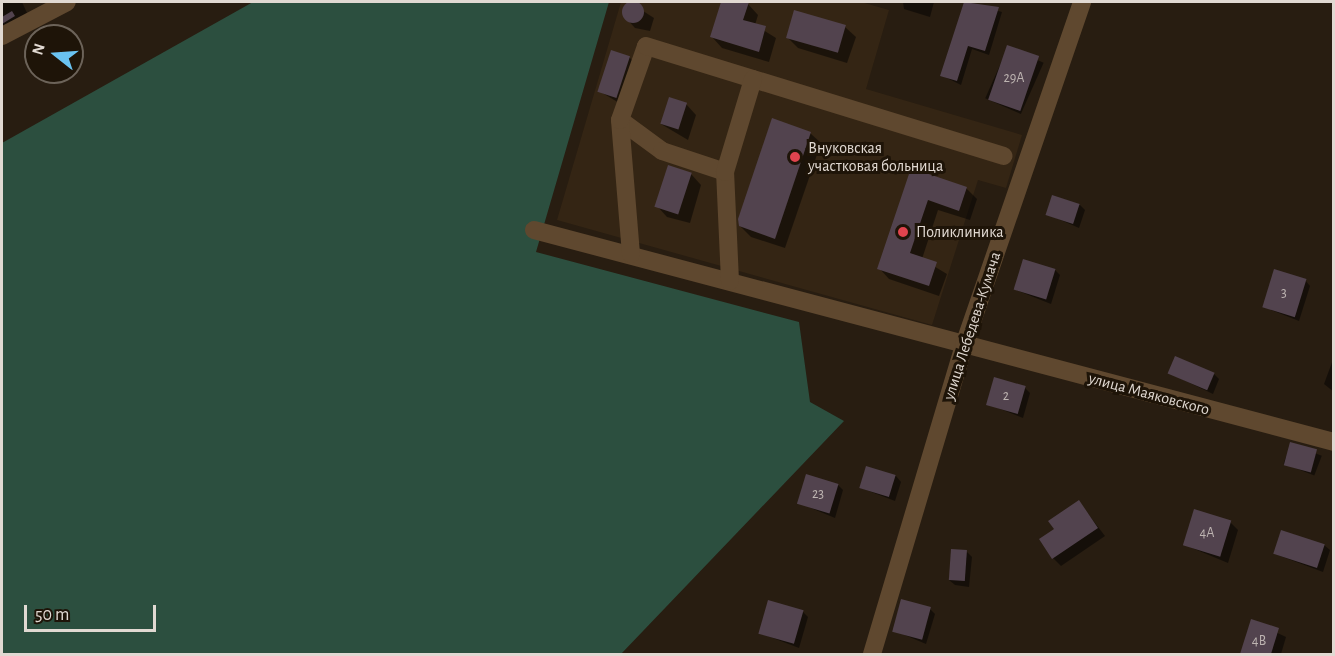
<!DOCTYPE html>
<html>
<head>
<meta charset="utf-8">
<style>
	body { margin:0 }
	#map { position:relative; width:1335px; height:656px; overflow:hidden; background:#281d11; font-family:"Alegreya Sans",sans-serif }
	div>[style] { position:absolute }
	.built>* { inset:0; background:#342514 }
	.forest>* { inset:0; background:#2c4f3f }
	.shadow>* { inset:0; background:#0007; transform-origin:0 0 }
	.building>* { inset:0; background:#52434e; transform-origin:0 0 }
	.round { border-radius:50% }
	.minor>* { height:18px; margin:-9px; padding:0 9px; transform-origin:9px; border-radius:9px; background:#5f482f }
	.dots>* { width:16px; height:16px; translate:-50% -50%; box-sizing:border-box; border:3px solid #1e1408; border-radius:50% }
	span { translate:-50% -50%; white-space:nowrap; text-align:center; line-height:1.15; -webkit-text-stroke:6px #1e1408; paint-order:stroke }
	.number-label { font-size:14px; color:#bdb4b1 }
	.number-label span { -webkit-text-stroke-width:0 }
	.poi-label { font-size:16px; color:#e1d9d2 }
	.left { translate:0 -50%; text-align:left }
	.street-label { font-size:16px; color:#e1d9d2 }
	.frame { position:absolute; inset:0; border:3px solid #e1d9d2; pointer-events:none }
	.north { position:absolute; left:24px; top:24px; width:60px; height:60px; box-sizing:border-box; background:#1e1408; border:2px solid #6c6359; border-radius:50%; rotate:287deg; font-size:16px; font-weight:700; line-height:24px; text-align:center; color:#e1d9d2 }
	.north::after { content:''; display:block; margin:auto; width:21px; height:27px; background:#6ac3f1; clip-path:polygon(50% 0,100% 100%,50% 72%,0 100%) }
	.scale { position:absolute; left:24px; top:605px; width:132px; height:27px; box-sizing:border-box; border:3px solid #e1d9d2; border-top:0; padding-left:8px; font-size:18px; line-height:21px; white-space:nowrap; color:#e1d9d2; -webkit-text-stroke:4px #1e1408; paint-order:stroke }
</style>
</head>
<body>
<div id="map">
	<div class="built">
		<div style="clip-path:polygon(621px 2px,861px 2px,889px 10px,866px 89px,1022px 135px,1006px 188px,978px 180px,932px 325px,557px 220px)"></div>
	</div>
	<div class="forest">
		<div style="clip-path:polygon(253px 2px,609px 2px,536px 252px,799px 322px,810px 402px,844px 421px,621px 654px,2px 654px,2px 143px)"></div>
	</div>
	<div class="shadow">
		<div style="clip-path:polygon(2px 2px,22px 2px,27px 13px,2px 33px)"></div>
		<div style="clip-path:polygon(629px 2px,654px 18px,650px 31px,635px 28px,625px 17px)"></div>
		<div style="clip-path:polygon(722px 2px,748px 4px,758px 15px,755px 25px,776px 38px,769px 62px,722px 48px,712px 37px)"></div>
		<div style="clip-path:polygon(903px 2px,934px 2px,930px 17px,904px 9px)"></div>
		<div style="clip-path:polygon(966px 2px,1002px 12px,989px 55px,972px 49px,961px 85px,941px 75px)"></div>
		<div style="clip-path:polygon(845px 27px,856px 37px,847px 63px,798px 48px,787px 37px)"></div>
		<div style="left:1008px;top:47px;width:39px;height:56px;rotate:24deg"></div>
		<div style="clip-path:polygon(629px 57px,639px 67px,626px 107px,599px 91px)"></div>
		<div style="clip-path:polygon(686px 104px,696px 115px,688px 140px,661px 124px)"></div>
		<div style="clip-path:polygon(810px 133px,821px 143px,785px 248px,751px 237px,740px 226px)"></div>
		<div style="clip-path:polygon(912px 170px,966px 188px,977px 199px,970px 220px,938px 210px,922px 259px,947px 274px,939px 296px,889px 279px,879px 268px)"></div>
		<div style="clip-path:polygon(691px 174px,701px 185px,690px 223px,667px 217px,657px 206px)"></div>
		<div style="clip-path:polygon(1080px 205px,1085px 210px,1079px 228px,1047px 214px)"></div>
		<div style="clip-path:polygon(1055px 270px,1060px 275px,1051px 304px,1016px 290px)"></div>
		<div style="clip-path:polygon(1305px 280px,1310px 286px,1299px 321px,1264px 307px)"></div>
		<div style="clip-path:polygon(1334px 357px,1334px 392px,1324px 384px)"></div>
		<div style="clip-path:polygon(1169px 373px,1214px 374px,1219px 379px,1213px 394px)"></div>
		<div style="clip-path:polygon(1025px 388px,1030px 393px,1023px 418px,988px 404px)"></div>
		<div style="left:1291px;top:444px;width:33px;height:21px;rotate:21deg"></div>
		<div style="clip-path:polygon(896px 476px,901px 482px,895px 501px,861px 488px)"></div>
		<div style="clip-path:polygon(838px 485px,843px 490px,835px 518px,799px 503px)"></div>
		<div style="clip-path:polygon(1079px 502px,1105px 536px,1061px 566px,1053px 558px,1056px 530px)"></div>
		<div style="clip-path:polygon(1230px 522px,1238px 530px,1228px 563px,1185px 545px)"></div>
		<div style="clip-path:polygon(1324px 545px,1330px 550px,1323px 572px,1275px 554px)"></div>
		<div style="clip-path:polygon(967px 552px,972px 557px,969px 587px,955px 585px,949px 580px)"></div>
		<div style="clip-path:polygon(930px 609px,935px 614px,926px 644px,893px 630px)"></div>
		<div style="clip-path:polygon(803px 612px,808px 617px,799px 648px,760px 633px)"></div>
		<div style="clip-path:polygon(1252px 621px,1286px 637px,1281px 654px,1242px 654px)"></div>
	</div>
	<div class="building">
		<div class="round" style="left:622px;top:1px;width:22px;height:22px"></div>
		<div style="clip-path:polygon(721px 2px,749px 2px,743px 20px,766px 26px,759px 52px,710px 37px)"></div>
		<div style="clip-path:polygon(964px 2px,999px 7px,985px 51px,968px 46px,957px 81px,940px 76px)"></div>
		<div style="left:794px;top:10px;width:54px;height:29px;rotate:16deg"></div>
		<div style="clip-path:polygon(12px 11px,15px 16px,2px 24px,2px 17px)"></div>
		<div style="left:1007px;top:45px;width:34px;height:58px;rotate:19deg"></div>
		<div style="left:611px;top:50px;width:20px;height:44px;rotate:18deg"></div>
		<div style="left:669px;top:97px;width:19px;height:28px;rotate:18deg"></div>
		<div style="clip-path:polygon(772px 118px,811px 132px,775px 239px,739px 226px,738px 219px)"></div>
		<div style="left:668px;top:165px;width:25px;height:44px;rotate:18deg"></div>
		<div style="clip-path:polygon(911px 168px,967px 187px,959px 211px,928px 200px,910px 253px,937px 262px,929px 286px,877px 269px)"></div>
		<div style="left:1052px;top:195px;width:29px;height:21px;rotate:18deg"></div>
		<div style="left:1023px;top:259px;width:34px;height:32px;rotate:17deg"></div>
		<div style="left:1274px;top:269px;width:34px;height:40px;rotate:17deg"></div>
		<div style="left:1175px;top:356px;width:43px;height:19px;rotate:23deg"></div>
		<div style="left:994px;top:377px;width:33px;height:29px;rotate:16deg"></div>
		<div style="left:1290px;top:442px;width:28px;height:24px;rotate:15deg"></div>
		<div style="left:866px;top:466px;width:31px;height:23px;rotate:17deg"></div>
		<div style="left:806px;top:474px;width:34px;height:31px;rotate:17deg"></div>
		<div style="clip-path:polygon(1079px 500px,1098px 528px,1052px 559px,1039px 539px,1054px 529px,1048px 521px)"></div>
		<div style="left:1194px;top:509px;width:39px;height:38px;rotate:17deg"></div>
		<div style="left:1281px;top:530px;width:46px;height:25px;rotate:18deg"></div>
		<div style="left:951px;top:549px;width:16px;height:31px;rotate:4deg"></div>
		<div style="left:901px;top:599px;width:31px;height:34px;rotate:15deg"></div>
		<div style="left:768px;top:600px;width:37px;height:35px;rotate:16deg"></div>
		<div style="clip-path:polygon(1251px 619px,1279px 628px,1271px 654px,1240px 654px)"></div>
	</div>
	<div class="minor">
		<div style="left:2px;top:36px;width:73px;rotate:-27.6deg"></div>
		<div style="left:620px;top:120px;width:52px;rotate:36.4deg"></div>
		<div style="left:662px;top:151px;width:66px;rotate:18.4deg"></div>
		<div style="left:534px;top:230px;width:828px;rotate:14.84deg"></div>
		<div style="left:631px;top:254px;width:134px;rotate:-94.7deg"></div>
		<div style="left:620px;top:120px;width:78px;rotate:-70.6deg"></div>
		<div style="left:646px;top:46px;width:374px;rotate:17.1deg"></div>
		<div style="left:730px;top:281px;width:109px;rotate:-92.6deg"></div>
		<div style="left:725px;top:172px;width:97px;rotate:-73.2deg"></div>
		<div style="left:872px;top:654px;width:322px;rotate:-73.4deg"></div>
		<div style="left:964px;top:345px;width:363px;rotate:-71deg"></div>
	</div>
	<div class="dots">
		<div style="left:795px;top:157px;background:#e0444e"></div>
		<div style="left:903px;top:232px;background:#e0444e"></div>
	</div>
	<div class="number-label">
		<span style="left:1014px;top:78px">29А</span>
		<span style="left:1284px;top:293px">3</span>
		<span style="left:1006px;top:396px">2</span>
		<span style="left:818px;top:494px">23</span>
		<span style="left:1207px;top:533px">4А</span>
		<span style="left:1259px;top:641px">4В</span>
	</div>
	<div class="poi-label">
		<span class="left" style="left:808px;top:157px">Внуковская<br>участковая больница</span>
		<span class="left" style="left:916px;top:232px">Поликлиника</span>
	</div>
	<div class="street-label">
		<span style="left:972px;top:326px;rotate:-72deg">улица Лебедева-Кумача</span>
		<span style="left:1149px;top:394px;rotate:15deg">улица Маяковского</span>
	</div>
	<div class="frame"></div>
	<div class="north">N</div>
	<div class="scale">50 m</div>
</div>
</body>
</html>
